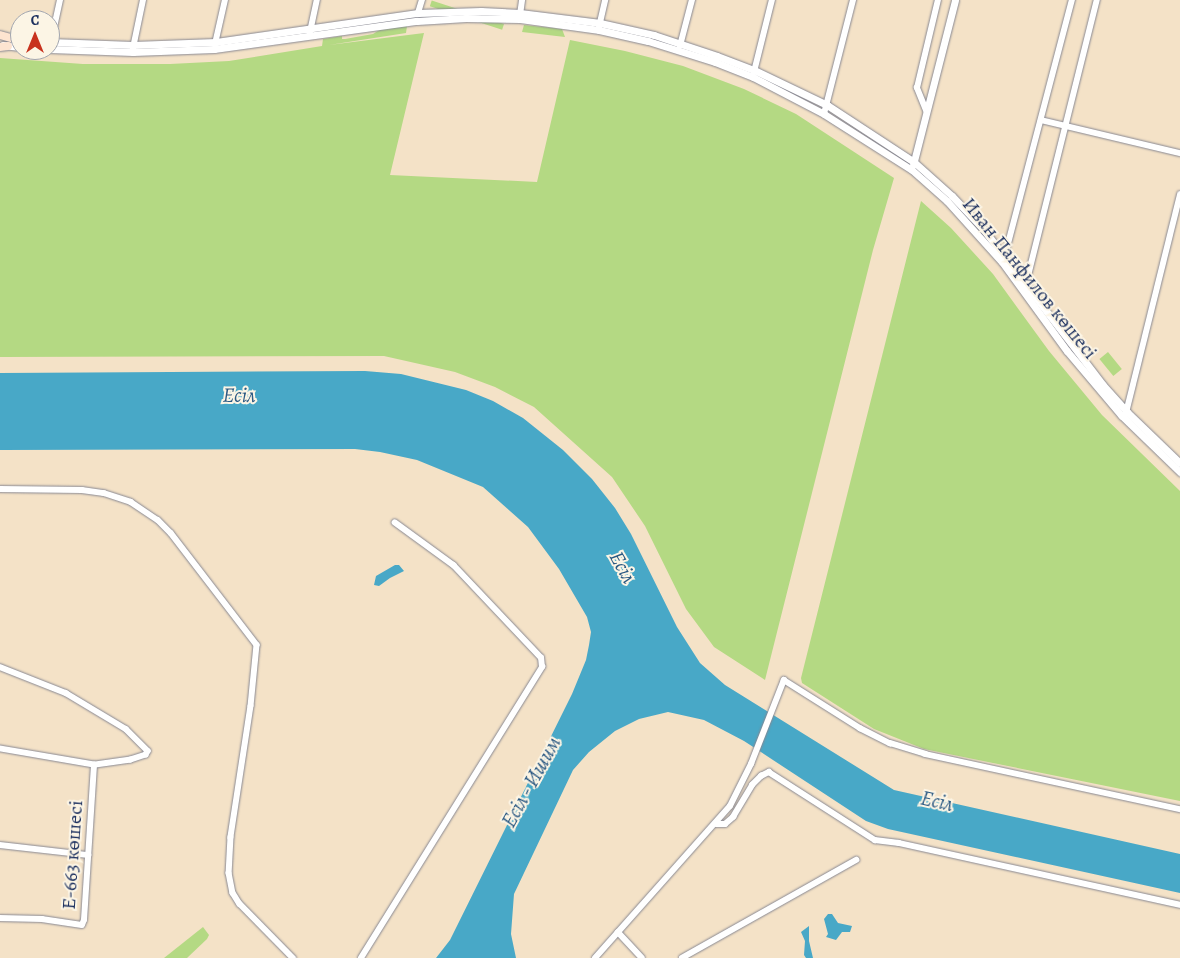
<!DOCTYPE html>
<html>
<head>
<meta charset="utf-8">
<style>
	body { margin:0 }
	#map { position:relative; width:1180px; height:958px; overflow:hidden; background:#f4e2c7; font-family:Alegreya,serif }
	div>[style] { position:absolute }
	.green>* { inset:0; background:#b4d983; transform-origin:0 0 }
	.water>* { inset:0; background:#48a8c7 }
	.roads { filter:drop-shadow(0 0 1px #888892) drop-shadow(0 0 1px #888892) }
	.minor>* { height:5.5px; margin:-2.75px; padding:0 2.75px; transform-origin:2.75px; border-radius:2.75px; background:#fff }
	.tertiary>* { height:7px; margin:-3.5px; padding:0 3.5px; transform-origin:3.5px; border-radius:3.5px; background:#fff }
	.secondary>* { height:8px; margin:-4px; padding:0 4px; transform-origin:4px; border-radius:4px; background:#fde4d0 }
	span { translate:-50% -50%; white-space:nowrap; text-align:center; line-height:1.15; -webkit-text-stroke:4px #fcf5e5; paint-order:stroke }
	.street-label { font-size:20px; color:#1b2f5e }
	.water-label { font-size:21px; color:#2b5983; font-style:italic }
	.north { position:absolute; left:10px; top:10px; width:50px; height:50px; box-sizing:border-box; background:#fcf5e5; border:1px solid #a2a6af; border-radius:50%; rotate:0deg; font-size:14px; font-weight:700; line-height:20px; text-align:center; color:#1b2f5e }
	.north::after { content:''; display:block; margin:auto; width:18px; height:22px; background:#c8321e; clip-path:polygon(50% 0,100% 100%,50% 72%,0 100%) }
</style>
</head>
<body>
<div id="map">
	<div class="green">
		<div style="left:504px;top:24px;width:6px;height:76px;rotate:108deg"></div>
		<div style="clip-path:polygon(524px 25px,562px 29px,565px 37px,522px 32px)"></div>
		<div style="clip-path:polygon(407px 26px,406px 33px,329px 45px,424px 33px,390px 175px,537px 182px,570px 40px,625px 51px,683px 66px,744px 89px,796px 114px,894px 178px,873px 250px,765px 680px,714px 647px,686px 609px,645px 526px,612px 477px,534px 407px,495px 387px,455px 372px,384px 356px,0 357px,0 58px,83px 64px,170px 64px,229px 61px,322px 46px,323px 39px,342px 36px,342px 39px,345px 39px,373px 34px,381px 29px)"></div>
		<div style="clip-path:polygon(921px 201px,951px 228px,993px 274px,1049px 351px,1102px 415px,1180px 491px,1180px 801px,924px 749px,874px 729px,802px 683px,801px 678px)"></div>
		<div style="left:1108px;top:352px;width:22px;height:11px;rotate:51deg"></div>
		<div style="clip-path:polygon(203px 927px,209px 935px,207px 939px,187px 958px,164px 958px)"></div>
	</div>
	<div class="water">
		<div style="clip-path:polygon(365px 371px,401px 374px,466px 390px,493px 401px,523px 418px,563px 450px,592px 479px,615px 508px,631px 534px,677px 627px,700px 663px,725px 685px,894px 790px,1180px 854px,1180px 893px,888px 829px,866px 821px,744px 741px,704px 720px,668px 712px,639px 719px,615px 731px,589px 752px,573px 770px,514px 894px,511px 934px,516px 958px,436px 958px,450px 940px,572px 694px,586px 660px,589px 645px,591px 632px,587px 617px,559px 569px,528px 527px,483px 487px,417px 460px,380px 452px,355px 449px,0 450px,0 373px)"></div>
		<div style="clip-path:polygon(395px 565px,399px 565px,404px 571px,390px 578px,379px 586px,374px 585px,376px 576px)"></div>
		<div style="clip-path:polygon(828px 914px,832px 914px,838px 923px,852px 926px,850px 932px,842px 932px,836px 940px,826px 937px,828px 934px,824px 919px)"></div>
		<div style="clip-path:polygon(809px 926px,809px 941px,813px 958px,806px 958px,804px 955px,805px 941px,801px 932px)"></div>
	</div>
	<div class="roads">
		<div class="minor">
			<div style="left:418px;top:13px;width:14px;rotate:-73deg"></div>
			<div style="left:520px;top:15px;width:15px;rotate:-82deg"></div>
			<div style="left:599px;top:27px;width:28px;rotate:-77deg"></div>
			<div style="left:310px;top:32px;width:33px;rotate:-78deg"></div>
			<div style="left:215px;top:44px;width:45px;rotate:-77.2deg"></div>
			<div style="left:50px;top:46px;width:47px;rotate:-77.7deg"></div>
			<div style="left:680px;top:46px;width:48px;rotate:-75.4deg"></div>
			<div style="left:133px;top:48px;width:49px;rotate:-78.2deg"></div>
			<div style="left:754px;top:72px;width:74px;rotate:-76deg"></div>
			<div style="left:927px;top:113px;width:27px;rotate:-112deg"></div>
			<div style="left:917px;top:88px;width:90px;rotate:-76.6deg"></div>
			<div style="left:824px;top:114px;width:118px;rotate:-75.7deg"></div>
			<div style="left:1041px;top:120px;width:143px;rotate:13.4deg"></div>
			<div style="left:1004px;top:259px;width:268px;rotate:-75.3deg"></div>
			<div style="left:1025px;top:288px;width:297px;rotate:-76deg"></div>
			<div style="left:1126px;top:413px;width:225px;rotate:-76.1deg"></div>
			<div style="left:0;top:489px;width:82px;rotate:0.7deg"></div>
			<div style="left:82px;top:490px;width:22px;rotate:8deg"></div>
			<div style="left:104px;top:493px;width:28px;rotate:18deg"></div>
			<div style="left:131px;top:502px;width:32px;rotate:34deg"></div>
			<div style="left:158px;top:520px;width:18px;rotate:45deg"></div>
			<div style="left:171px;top:533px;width:141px;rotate:52.5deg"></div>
			<div style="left:257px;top:645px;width:61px;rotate:95.6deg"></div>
			<div style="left:251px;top:706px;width:133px;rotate:98.7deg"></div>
			<div style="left:231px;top:837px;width:36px;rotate:93deg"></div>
			<div style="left:229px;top:873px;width:20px;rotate:79deg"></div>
			<div style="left:233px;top:893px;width:13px;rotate:58deg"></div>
			<div style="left:240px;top:904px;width:76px;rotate:45.5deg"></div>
			<div style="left:0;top:667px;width:71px;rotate:21.5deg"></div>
			<div style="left:66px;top:693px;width:70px;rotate:31deg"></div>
			<div style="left:126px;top:729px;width:31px;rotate:45deg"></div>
			<div style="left:148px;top:751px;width:4px;rotate:117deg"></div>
			<div style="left:146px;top:755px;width:16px;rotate:162deg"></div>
			<div style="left:131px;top:760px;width:37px;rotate:172deg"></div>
			<div style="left:94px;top:765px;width:95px;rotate:-170.3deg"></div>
			<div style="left:716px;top:824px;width:9px"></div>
			<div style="left:725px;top:824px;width:11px;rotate:-41deg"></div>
			<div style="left:733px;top:817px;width:37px;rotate:-59deg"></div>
			<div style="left:752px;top:785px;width:13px;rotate:-45deg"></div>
			<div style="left:761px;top:776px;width:9px;rotate:-27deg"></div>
			<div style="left:769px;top:772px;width:126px;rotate:32.7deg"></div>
			<div style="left:875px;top:840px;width:24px;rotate:7deg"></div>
			<div style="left:899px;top:843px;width:288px;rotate:12.4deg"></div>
			<div style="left:0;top:845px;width:89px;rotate:6.5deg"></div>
			<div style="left:0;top:918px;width:42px;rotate:1.4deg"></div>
			<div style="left:42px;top:919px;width:40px;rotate:8.5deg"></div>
			<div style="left:82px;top:925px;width:5px;rotate:-68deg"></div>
			<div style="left:84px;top:920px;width:155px;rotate:-86.3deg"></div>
			<div style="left:618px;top:932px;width:35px;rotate:47deg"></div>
			<div style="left:361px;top:958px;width:343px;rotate:-58.1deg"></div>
			<div style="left:542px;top:667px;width:9px;rotate:-96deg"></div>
			<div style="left:541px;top:658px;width:127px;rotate:-133.4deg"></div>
			<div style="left:454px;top:566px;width:73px;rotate:-143.9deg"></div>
			<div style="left:595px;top:958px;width:203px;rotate:-48.4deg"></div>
			<div style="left:730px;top:806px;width:47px;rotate:-63.4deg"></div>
			<div style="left:751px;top:764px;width:90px;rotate:-68.6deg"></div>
			<div style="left:784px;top:680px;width:90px;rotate:32.3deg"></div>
			<div style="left:860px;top:728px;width:34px;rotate:27deg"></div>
			<div style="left:890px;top:743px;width:37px;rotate:17deg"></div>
			<div style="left:925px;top:754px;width:261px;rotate:12.2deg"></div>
			<div style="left:682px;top:958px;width:200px;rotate:-29.4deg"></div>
		</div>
		<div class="tertiary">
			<div style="left:50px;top:42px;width:83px;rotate:2.1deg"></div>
			<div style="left:133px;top:45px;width:83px;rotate:-2.1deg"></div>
			<div style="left:216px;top:42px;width:204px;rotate:-8.2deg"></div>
			<div style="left:418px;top:13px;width:63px;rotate:-1.8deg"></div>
			<div style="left:481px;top:11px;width:39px;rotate:3deg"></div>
			<div style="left:520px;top:13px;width:81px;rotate:7.1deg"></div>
			<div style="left:600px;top:23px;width:55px;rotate:12.5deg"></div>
			<div style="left:654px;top:35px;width:66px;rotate:18.4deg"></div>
			<div style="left:717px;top:56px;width:40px;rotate:21deg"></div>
			<div style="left:754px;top:70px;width:81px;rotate:25.6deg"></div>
			<div style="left:827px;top:105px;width:104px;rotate:33.2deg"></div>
			<div style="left:914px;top:162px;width:51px;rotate:41.8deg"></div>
			<div style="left:952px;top:196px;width:47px;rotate:46.7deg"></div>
			<div style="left:984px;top:230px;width:195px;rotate:52.5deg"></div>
			<div style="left:1103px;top:385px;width:36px;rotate:48deg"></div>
			<div style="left:1127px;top:412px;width:74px;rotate:43.9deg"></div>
			<div style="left:3px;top:45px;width:17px;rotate:7deg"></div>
			<div style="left:50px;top:49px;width:83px;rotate:2.1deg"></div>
			<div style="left:133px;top:52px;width:81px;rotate:-2.1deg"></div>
			<div style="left:214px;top:49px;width:205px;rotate:-7.9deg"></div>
			<div style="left:417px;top:21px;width:49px;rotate:-3.5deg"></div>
			<div style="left:466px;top:18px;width:54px;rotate:1.1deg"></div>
			<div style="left:520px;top:19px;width:80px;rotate:7.9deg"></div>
			<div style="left:599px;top:30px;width:50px;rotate:12.7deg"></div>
			<div style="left:648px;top:41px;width:70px;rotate:17.4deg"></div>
			<div style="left:715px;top:62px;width:41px;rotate:21.5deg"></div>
			<div style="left:753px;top:77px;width:80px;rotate:27.5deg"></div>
			<div style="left:824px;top:114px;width:104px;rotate:32.5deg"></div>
			<div style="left:912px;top:170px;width:47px;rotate:41.5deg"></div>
			<div style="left:947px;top:201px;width:82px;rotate:48deg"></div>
			<div style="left:1002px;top:262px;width:110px;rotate:53.9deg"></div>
			<div style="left:1067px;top:351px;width:85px;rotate:49.8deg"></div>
			<div style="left:1122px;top:416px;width:81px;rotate:44deg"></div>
			<div style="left:913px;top:165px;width:170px;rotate:-75.7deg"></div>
		</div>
		<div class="secondary">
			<div style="left:0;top:35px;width:18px;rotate:16deg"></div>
			<div style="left:0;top:47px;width:8px;rotate:-7deg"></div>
		</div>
	</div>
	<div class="street-label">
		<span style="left:1030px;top:278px;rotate:51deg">Иван Панфилов көшесі</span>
		<span style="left:72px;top:855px;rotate:-86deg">Е-663 көшесі</span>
	</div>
	<div class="water-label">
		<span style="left:239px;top:395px;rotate:1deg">Есіл</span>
		<span style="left:623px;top:567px;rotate:61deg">Есіл</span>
		<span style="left:531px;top:782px;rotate:-61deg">Есіл - Ишим</span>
		<span style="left:937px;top:801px;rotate:13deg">Есіл</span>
	</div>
	<div class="north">С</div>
</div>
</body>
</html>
